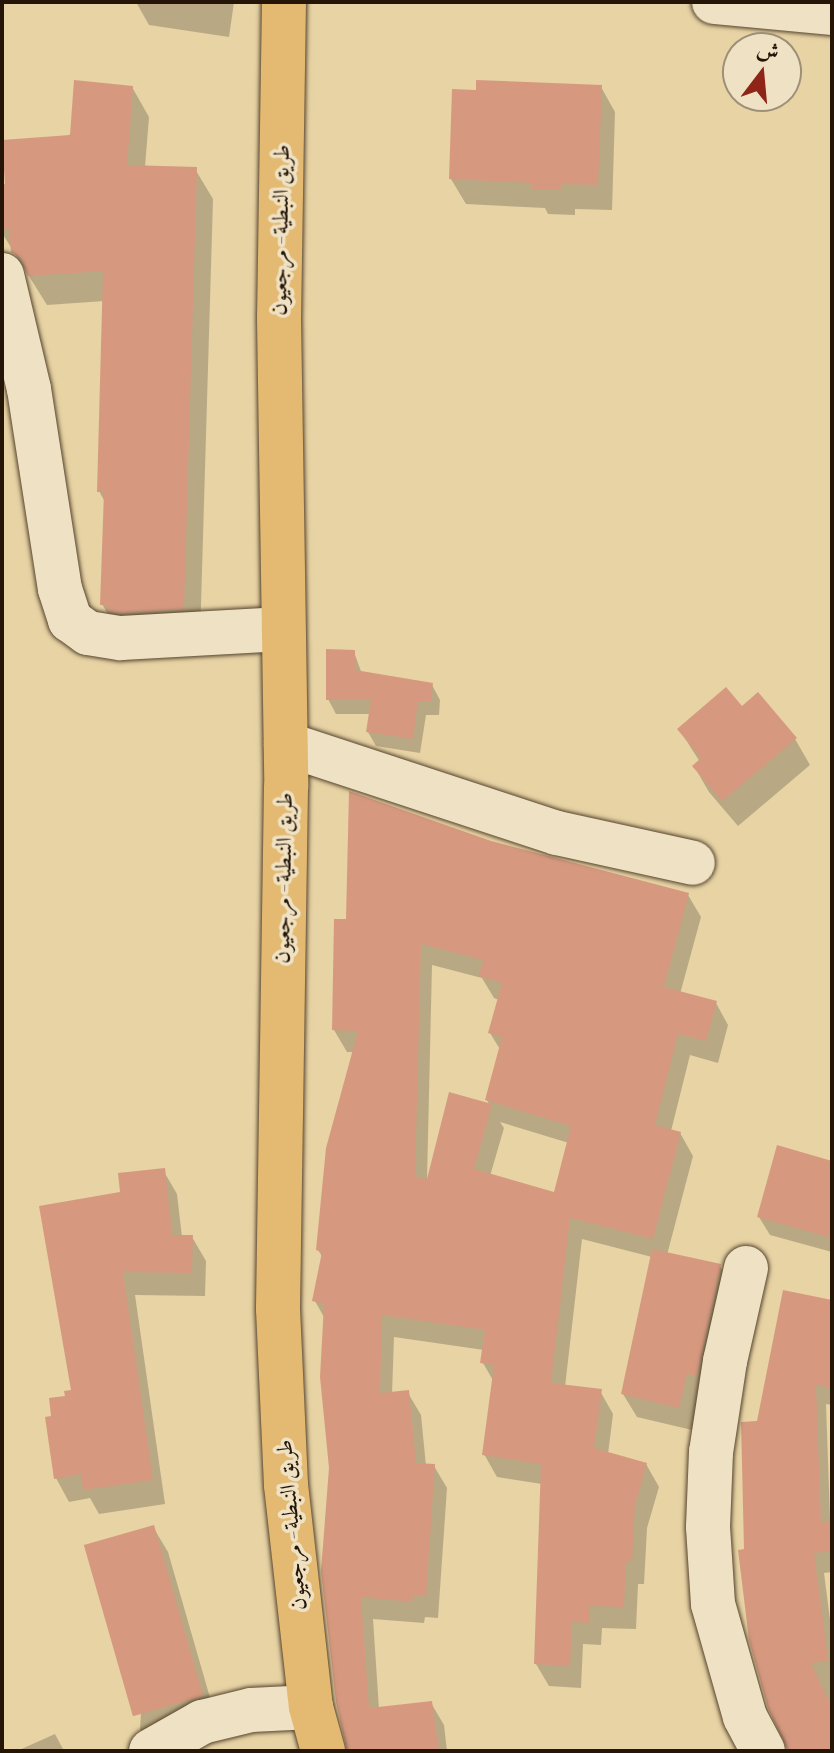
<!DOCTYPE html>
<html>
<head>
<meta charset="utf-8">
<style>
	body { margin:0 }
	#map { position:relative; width:834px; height:1753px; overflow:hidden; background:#e7d3a4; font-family:"IM FELL French Canon",Amiri,serif }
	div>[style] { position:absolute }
	.shadow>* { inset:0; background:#0003 }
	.building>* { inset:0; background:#d69980; transform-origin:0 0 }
	.roads { filter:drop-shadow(0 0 2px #56442e) drop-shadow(0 0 2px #56442e) }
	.minor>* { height:44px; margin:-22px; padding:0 22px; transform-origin:22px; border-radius:22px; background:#efe2c4 }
	.major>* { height:44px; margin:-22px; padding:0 22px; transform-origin:22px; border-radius:22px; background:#e4ba72 }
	span { translate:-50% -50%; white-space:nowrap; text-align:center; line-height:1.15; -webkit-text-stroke:7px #efe2c4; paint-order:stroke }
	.street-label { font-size:22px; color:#251506 }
	.frame { position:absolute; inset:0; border:4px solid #251506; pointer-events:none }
	.north { position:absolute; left:722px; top:32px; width:80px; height:80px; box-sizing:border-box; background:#efe2c4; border:2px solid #9e9078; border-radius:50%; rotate:16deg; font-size:22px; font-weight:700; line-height:32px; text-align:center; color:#251506 }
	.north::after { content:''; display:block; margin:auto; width:28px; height:36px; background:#8f2418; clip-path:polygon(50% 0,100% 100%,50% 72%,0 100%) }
</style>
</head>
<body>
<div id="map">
	<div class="shadow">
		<div style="clip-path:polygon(136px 2px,234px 2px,229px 37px,149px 25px)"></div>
		<div style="clip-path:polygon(132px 87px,149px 117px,145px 167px,195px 169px,213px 199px,200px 639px,119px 634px,102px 604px,105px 502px,99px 491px,104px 301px,47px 305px,2px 233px,2px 186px)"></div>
		<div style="clip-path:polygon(601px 87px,615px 112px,612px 210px,575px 209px,575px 215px,548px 214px,545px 208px,466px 204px,451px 179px)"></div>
		<div style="clip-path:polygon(354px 652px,362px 674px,432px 685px,440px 700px,439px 715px,426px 715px,420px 753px,376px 746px,368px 732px,370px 714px,336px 714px,328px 699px)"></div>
		<div style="clip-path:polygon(741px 708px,795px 739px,810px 765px,738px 826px,709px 792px,694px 766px,700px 762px,679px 729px)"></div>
		<div style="clip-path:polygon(evenodd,490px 843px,688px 895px,701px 917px,680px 994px,716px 1003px,728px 1025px,718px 1063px,690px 1055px,671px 1131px,680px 1133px,693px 1156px,667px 1255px,720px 1266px,733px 1289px,692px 1430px,637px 1417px,623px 1394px,652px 1257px,582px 1239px,565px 1387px,600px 1391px,613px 1414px,608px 1454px,646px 1464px,659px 1487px,647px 1528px,644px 1584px,638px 1584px,636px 1629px,602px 1628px,601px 1645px,583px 1644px,581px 1688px,549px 1686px,536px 1664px,542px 1484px,497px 1477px,484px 1454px,494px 1382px,483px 1363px,484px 1350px,394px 1337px,392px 1394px,408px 1393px,421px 1415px,426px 1466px,434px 1466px,447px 1488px,438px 1618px,425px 1617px,424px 1623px,373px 1619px,379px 1709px,431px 1703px,444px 1725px,447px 1751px,349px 1751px,325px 1319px,315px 1301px,323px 1258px,318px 1250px,354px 1052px,347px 1052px,334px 1030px,348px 921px,490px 843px,432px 965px,482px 978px,494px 998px,499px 1000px,490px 1033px,501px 1051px,487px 1100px,490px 1106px,427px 1180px,432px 965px,490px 843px,500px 1122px,569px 1143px,555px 1195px,490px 1176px,504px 1128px,500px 1122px)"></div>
		<div style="clip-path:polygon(832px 1163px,832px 1252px,770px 1235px,759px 1217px)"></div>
		<div style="clip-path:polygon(163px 1170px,177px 1194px,182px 1237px,192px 1237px,206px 1261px,205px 1296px,135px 1295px,165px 1504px,99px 1514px,90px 1498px,69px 1502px,56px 1478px,54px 1418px,73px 1391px,122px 1194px)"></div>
		<div style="clip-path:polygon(832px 1302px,832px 1405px,826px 1404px,832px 1572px,824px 1573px,832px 1635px,832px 1751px,788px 1751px,746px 1551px,759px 1423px)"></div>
		<div style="clip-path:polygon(153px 1527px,168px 1552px,217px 1722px,153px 1751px,140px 1729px)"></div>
		<div style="clip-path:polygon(55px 1734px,64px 1751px,17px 1751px)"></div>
	</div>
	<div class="building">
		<div style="clip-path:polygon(74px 80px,133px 86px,127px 165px,197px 167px,184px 609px,122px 613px,108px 611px,108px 605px,100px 605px,104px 492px,97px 492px,103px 271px,28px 276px,21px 258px,11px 252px,9px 230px,2px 230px,2px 184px,5px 184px,2px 140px,70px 135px)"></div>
		<div style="clip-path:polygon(476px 80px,602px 85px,598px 185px,561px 184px,561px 190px,531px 189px,532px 183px,449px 179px,452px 89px,476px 90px)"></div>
		<div style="clip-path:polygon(326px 649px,355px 650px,355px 670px,433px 683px,431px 701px,418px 701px,413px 739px,366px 732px,371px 700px,326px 700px)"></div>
		<div style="clip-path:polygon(726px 687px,742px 706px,758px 692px,797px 738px,722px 801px,692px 766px,701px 758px,677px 729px)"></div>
		<div style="clip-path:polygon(evenodd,349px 791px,491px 841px,689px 893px,664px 987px,717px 1001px,706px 1041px,678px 1034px,655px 1125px,681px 1132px,653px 1239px,570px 1218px,551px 1383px,602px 1389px,594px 1448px,647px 1463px,635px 1505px,632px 1562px,626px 1562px,624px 1607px,590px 1606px,590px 1623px,572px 1622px,570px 1666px,534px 1664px,541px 1464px,482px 1455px,494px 1365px,480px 1363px,485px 1330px,382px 1315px,380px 1393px,409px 1390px,416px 1463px,435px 1464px,426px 1596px,413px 1595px,412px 1602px,361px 1597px,369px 1708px,432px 1701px,439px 1751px,347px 1751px,336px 1702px,321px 1571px,329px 1468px,320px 1377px,324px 1304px,312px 1301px,322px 1252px,316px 1250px,326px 1148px,358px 1031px,332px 1030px,334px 919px,346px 919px,349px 791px,421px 944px,483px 960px,479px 976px,502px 983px,488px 1033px,502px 1037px,485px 1100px,571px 1126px,554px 1192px,474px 1169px,492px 1104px,449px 1092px,427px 1179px,415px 1177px,421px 944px)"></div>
		<div style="clip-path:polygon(777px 1145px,832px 1161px,832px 1238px,757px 1217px)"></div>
		<div style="clip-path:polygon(165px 1168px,172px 1235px,193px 1235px,192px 1273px,123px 1272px,153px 1480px,83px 1490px,81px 1474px,54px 1479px,45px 1417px,51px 1416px,49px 1398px,65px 1396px,64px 1391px,71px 1390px,39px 1206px,120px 1192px,118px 1173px)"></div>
		<div style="clip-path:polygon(652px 1249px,721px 1264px,697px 1376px,687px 1374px,679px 1408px,621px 1394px)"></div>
		<div style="clip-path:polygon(783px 1290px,832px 1300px,832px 1388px,816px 1385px,821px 1523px,832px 1521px,832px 1551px,814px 1553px,828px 1661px,811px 1663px,832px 1708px,832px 1751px,788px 1751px,768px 1708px,749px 1640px,738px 1550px,744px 1549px,741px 1422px,757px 1421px)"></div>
		<div style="left:154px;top:1525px;width:178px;height:73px;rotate:74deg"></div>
	</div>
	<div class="roads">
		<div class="minor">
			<div style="left:714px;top:2px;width:119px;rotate:5.3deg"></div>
			<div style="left:2px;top:275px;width:117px;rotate:76.7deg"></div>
			<div style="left:29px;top:389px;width:202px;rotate:81.2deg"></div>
			<div style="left:60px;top:589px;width:33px;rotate:72deg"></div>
			<div style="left:70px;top:620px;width:22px;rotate:36deg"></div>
			<div style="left:88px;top:633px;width:33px;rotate:9deg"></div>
			<div style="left:121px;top:638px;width:162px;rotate:-3.2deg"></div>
			<div style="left:286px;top:744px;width:285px;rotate:18.2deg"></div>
			<div style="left:557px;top:833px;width:139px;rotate:12.4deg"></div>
			<div style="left:746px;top:1268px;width:95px;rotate:102.7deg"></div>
			<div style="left:725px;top:1361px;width:92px;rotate:98.7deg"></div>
			<div style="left:711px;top:1452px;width:75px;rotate:92.3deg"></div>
			<div style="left:708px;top:1527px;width:77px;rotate:86.3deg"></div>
			<div style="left:713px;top:1604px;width:117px;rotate:74.2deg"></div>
			<div style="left:745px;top:1717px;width:38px;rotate:62deg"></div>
			<div style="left:151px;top:1751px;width:59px;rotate:-29.6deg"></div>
			<div style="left:202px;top:1722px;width:50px;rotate:-13.8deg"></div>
			<div style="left:251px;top:1710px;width:60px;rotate:-2.9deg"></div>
		</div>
		<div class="major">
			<div style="left:284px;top:2px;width:316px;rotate:90.9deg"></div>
			<div style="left:279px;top:318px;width:469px;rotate:89.1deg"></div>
			<div style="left:286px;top:787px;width:522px;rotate:90.88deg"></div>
			<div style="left:278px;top:1309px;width:176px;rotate:87.4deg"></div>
			<div style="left:286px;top:1485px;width:223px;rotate:83.6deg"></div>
			<div style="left:311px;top:1707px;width:46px;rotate:74.7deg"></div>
		</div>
	</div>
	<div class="street-label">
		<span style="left:281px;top:230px;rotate:-89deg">طريق النبطية - مرجعيون</span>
		<span style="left:284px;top:878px;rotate:-89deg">طريق النبطية - مرجعيون</span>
		<span style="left:292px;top:1525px;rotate:-95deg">طريق النبطية - مرجعيون</span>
	</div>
	<div class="frame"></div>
	<div class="north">ش</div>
</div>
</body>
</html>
